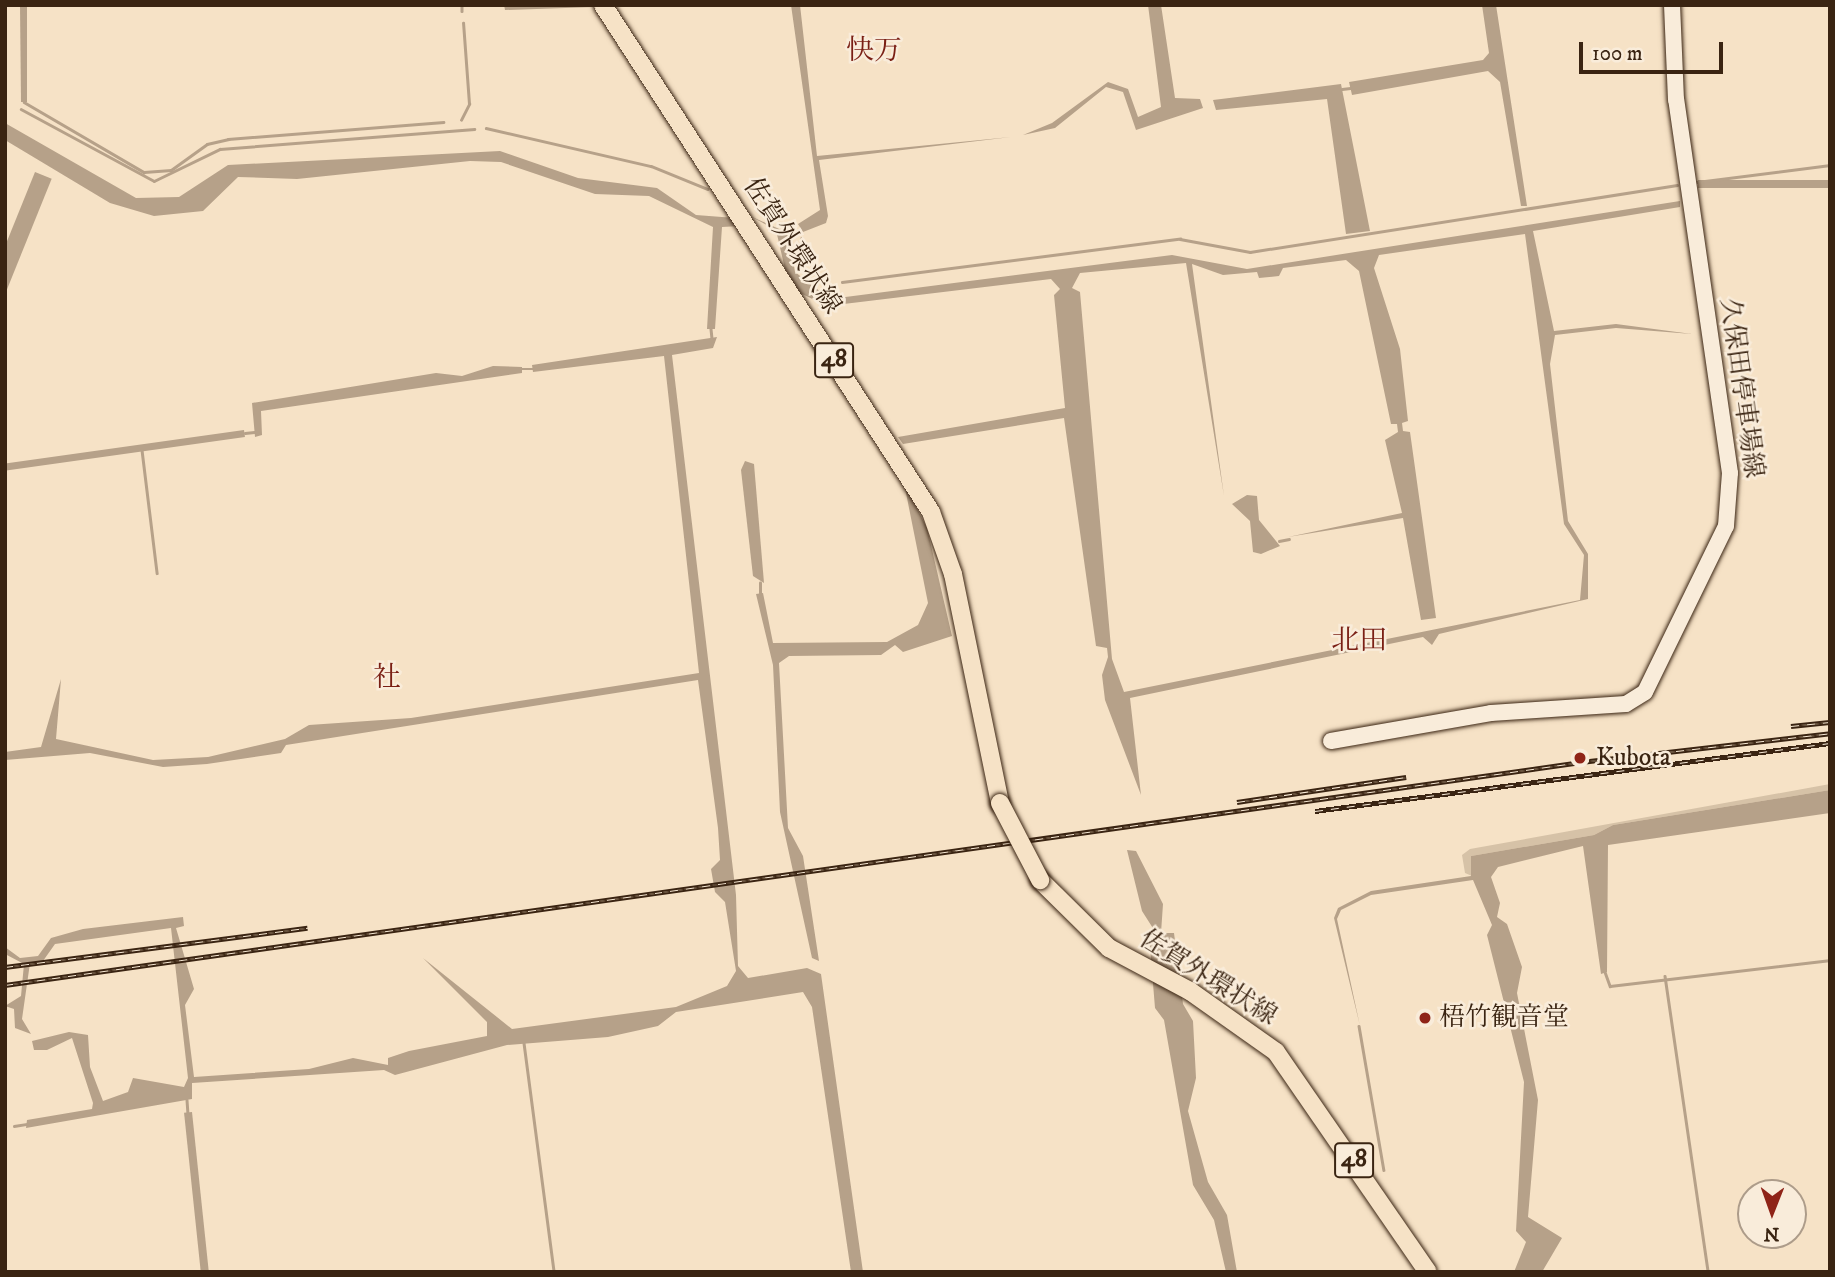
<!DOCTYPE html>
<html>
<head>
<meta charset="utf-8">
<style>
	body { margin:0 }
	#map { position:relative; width:1835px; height:1277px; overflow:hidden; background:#f6e2c6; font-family:"IM FELL DW Pica","Noto Serif JP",serif }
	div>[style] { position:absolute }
	.green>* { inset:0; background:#d6c2a7 }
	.water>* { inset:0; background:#b6a189; transform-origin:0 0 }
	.stream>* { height:2.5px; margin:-1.25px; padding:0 1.25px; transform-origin:1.25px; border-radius:1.25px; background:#b6a189 }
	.roads { filter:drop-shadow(0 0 2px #3a2412) drop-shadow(0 0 2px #3a2412) }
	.secondary>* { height:16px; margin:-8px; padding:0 8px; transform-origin:8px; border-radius:8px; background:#f9ecda }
	.primary>* { height:18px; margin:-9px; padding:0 9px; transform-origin:9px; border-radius:9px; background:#f6e2c6 }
	.rail>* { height:5px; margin-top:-2.5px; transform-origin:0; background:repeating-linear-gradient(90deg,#f9ecda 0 8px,#3a2412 0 16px); box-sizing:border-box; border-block:2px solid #3a2412 }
	.bridges { filter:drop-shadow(0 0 2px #3a2412) drop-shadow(0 0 2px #3a2412) }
	.primary-bridge>* { height:18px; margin:-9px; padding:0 9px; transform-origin:9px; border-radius:9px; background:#f6e2c6 }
	.dots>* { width:19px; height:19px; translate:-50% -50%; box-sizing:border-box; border:4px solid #f9ecda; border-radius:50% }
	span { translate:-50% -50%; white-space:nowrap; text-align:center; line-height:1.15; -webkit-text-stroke:5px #f9ecda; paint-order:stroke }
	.shield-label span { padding:2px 5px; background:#f9ecda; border:2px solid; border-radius:5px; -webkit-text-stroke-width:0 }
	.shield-label { font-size:24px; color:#3a2412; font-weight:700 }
	.street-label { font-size:26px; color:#3a2412 }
	.poi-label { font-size:26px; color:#3a2412 }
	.left { translate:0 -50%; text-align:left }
	.neighbourhood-label { font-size:28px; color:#7a1f14 }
	.frame { position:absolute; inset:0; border:7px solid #3a2412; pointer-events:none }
	.north { position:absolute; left:1737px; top:1179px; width:70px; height:70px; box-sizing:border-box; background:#f9ecda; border:2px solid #ad9c8a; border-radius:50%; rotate:181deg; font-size:19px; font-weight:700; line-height:28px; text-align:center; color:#3a2412 }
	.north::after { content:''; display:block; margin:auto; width:24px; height:32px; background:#8f2418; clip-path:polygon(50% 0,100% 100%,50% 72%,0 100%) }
	.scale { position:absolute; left:1579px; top:42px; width:144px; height:32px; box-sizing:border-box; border:4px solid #3a2412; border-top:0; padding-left:9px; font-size:21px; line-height:24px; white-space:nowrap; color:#3a2412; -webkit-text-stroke:5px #f9ecda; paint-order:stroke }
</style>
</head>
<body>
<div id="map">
	<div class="green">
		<div style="clip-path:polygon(1830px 784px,1830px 790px,1613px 825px,1594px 835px,1471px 856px,1472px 876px,1465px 873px,1462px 855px,1470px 849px)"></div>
	</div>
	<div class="water">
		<div style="clip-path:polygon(20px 5px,27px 5px,27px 102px,21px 102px)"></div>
		<div style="clip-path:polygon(504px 5px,593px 5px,594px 7px,505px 10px)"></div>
		<div style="clip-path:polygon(791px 5px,800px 5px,817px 156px,1011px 137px,819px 160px,828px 216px,826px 223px,803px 232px,798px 224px,820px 210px)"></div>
		<div style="clip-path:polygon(1148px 5px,1161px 5px,1175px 98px,1200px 99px,1203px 108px,1136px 130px,1123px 92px,1106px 87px,1055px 128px,1023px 135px,1052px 123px,1108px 82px,1128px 89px,1138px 117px,1161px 107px)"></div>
		<div style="clip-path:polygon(1482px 5px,1496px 5px,1527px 206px,1521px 206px,1500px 82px,1488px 71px,1352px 95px,1349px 82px,1483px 60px,1489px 53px)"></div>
		<div style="clip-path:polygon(1341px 84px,1370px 231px,1346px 234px,1327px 99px,1216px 110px,1213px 100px)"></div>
		<div style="clip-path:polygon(5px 123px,136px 198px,179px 197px,228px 165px,500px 151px,578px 178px,657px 188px,696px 215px,735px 218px,740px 226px,722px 227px,715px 329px,707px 329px,713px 227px,649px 196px,595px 194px,501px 162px,470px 161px,297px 179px,238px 177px,203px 211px,154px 216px,110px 203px,5px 140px)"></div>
		<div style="left:35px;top:172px;width:18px;height:265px;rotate:22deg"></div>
		<div style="left:1830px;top:180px;width:8px;height:132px;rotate:90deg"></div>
		<div style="clip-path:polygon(evenodd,1680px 201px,1680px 207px,1533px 231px,1554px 331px,1616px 324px,1692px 334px,1616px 328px,1555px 335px,1550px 364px,1568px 521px,1588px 554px,1588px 599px,1439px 634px,1432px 645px,1423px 637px,1130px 698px,1141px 795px,1105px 700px,1102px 675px,1108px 657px,1107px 648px,1096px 646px,1064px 418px,903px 444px,898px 437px,1065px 408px,1054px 295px,1060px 289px,1051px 279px,827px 306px,800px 293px,785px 269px,776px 230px,750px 216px,788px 233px,795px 272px,830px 299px,1172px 255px,1247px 269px,1680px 201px,1525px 234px,1564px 524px,1584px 555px,1580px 600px,1124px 692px,1112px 659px,1080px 292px,1072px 288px,1080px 273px,1186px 263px,1224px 496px,1192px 264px,1223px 275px,1257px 272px,1259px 278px,1279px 276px,1283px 268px,1346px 260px,1359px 271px,1391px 424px,1397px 424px,1398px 432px,1385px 440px,1402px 513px,1288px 537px,1403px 518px,1421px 620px,1436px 618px,1410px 432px,1403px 431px,1402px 423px,1408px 421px,1400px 349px,1374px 268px,1379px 255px,1525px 234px)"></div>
		<div style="clip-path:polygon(717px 337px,713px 348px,672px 355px,736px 895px,738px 966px,748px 978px,807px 968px,821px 974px,863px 1272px,851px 1272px,812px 1007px,803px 992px,676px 1012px,658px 1026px,608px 1037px,507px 1045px,395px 1075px,384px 1070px,192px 1083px,192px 1099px,26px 1128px,27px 1120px,92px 1109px,93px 1103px,72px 1038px,47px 1050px,34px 1050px,32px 1041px,69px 1032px,88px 1035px,90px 1067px,103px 1101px,128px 1092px,133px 1078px,184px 1087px,188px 1078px,171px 928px,55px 944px,43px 961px,30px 963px,22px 1019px,31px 1034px,15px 1028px,14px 1009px,5px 1006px,21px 996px,24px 964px,5px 954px,5px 947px,20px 958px,38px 956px,51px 938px,83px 929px,183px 917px,184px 926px,176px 928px,194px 989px,185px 1005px,194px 1077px,309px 1069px,353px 1058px,388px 1065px,388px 1058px,409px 1051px,487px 1036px,487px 1022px,423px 958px,512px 1029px,676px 1007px,727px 986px,736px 971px,725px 902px,715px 892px,711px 869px,720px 860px,718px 828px,698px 680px,286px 745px,281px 753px,207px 764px,163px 767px,90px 753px,5px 760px,5px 752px,41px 747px,61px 679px,56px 739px,153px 760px,208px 757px,285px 739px,309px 725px,411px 718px,699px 673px,664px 356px,533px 372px,532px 365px)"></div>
		<div style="clip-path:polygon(493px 366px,522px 367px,522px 373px,261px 411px,262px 435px,255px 437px,252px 403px,436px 373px,462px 376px)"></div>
		<div style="left:244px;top:430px;width:7px;height:241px;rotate:82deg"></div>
		<div style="clip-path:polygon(745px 461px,754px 464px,764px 583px,753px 576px,741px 470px)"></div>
		<div style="clip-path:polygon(904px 483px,927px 528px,952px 636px,903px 652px,895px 645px,881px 655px,789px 656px,779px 663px,788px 828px,803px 856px,819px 961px,812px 958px,780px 812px,773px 665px,756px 594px,763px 593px,773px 643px,887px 642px,918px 625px,928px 603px)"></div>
		<div style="clip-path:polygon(1247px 495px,1257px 496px,1259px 520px,1280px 546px,1261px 554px,1253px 552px,1250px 521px,1232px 504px)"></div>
		<div style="clip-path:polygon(1830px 790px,1830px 813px,1608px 845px,1607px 972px,1601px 974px,1583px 846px,1498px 867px,1491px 877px,1500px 903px,1497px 917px,1507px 924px,1522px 967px,1517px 993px,1538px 1100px,1528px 1217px,1562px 1238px,1542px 1272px,1514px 1272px,1526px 1242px,1516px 1231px,1524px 1082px,1487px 935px,1492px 925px,1473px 880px,1371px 895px,1341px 910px,1337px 919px,1360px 1026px,1334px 918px,1338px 908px,1371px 891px,1471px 876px,1471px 856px,1594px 835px,1613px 825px)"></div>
		<div style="clip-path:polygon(1127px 850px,1136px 851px,1163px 904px,1161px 933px,1174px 933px,1183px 1004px,1193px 1021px,1196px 1078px,1188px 1111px,1208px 1182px,1227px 1215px,1237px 1272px,1226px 1272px,1214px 1220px,1193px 1185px,1164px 1020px,1155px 1008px,1149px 935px,1156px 933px,1142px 911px)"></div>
		<div style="left:192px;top:1112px;width:161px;height:8px;rotate:84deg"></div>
	</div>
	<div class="stream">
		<div style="left:462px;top:5px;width:6px;rotate:90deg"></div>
		<div style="left:1342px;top:89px;width:8px;rotate:-7deg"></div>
		<div style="left:24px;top:102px;width:139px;rotate:30.3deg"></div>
		<div style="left:144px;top:172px;width:27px;rotate:-4deg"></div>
		<div style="left:171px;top:170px;width:44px;rotate:-35.8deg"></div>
		<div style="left:207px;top:144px;width:22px;rotate:-13deg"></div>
		<div style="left:228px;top:139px;width:216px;rotate:-4.5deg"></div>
		<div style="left:21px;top:109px;width:151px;rotate:28.4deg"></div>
		<div style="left:154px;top:181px;width:73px;rotate:-25.9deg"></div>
		<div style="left:220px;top:149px;width:255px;rotate:-4.5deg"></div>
		<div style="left:461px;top:120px;width:18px;rotate:-63deg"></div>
		<div style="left:469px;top:104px;width:81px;rotate:-94.2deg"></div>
		<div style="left:486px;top:128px;width:169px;rotate:13deg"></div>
		<div style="left:651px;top:166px;width:61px;rotate:22deg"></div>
		<div style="left:1697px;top:182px;width:134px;rotate:-7.3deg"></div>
		<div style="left:802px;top:238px;width:16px;rotate:79deg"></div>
		<div style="left:842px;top:282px;width:341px;rotate:-7.3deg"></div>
		<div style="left:1180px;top:239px;width:71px;rotate:10.5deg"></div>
		<div style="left:1250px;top:252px;width:432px;rotate:-8.9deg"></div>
		<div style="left:711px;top:329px;width:9px;rotate:84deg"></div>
		<div style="left:522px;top:369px;width:11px"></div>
		<div style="left:245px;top:433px;width:9px;rotate:-6deg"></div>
		<div style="left:142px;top:450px;width:124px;rotate:83deg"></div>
		<div style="left:1279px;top:541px;width:10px;rotate:-11deg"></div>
		<div style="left:760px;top:594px;width:11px;rotate:-90deg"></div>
		<div style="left:1605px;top:972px;width:15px;rotate:70deg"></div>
		<div style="left:1610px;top:986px;width:222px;rotate:-6.7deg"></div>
		<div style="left:1665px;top:976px;width:299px;rotate:81.7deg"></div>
		<div style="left:1359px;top:1026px;width:146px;rotate:80.2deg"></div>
		<div style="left:524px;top:1043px;width:231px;rotate:82.5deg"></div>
		<div style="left:187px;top:1100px;width:13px;rotate:86deg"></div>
		<div style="left:14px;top:1126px;width:13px;rotate:-9deg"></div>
	</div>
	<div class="roads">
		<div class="secondary">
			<div style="left:1331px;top:741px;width:162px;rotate:-9.9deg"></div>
			<div style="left:1491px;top:713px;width:135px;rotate:-3.8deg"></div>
			<div style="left:1626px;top:704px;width:22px;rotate:-32deg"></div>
			<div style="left:1645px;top:692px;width:185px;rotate:-64deg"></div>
			<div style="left:1726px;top:526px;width:53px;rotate:-85.7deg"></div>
			<div style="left:1730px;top:473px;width:377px;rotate:-98.2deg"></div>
			<div style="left:1676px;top:100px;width:95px;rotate:-92.4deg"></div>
		</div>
		<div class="primary">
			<div style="left:603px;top:5px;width:604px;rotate:57.1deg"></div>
			<div style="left:931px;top:512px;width:66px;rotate:70.5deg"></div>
			<div style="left:953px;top:574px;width:234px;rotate:78.4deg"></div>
			<div style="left:1040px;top:880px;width:97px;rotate:44.6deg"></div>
			<div style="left:1109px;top:948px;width:92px;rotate:28deg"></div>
			<div style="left:1190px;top:991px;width:105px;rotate:35.3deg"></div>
			<div style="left:1276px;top:1052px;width:267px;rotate:55.4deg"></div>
		</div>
	</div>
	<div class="rail">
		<div style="left:1791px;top:726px;width:39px;rotate:-6deg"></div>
		<div style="left:1237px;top:802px;width:171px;rotate:-8.4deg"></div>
		<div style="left:1315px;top:811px;width:519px;rotate:-7.52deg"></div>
		<div style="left:5px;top:967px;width:305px;rotate:-7.4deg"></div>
		<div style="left:5px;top:985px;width:1592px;rotate:-8.05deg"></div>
		<div style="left:1581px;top:762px;width:251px;rotate:-6.6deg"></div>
	</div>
	<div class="bridges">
		<div class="primary-bridge">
			<div style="left:1000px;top:803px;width:87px;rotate:62.5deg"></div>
		</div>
	</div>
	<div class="dots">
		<div style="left:1580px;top:758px;background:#8f2418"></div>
		<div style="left:1425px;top:1018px;background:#8f2418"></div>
	</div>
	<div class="shield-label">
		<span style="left:834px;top:360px">48</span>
		<span style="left:1354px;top:1160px">48</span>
	</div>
	<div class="street-label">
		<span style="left:792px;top:246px;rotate:57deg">佐賀外環状線</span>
		<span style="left:1741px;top:388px;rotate:82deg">久保田停車場線</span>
		<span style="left:1208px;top:978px;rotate:32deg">佐賀外環状線</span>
	</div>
	<div class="poi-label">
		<span class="left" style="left:1596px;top:758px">Kubota</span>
		<span class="left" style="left:1439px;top:1018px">梧竹観音堂</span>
	</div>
	<div class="neighbourhood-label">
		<span style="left:874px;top:51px">快万</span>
		<span style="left:1359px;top:641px">北田</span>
		<span style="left:387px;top:678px">社</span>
	</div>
	<div class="frame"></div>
	<div class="north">N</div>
	<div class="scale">100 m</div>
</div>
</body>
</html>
